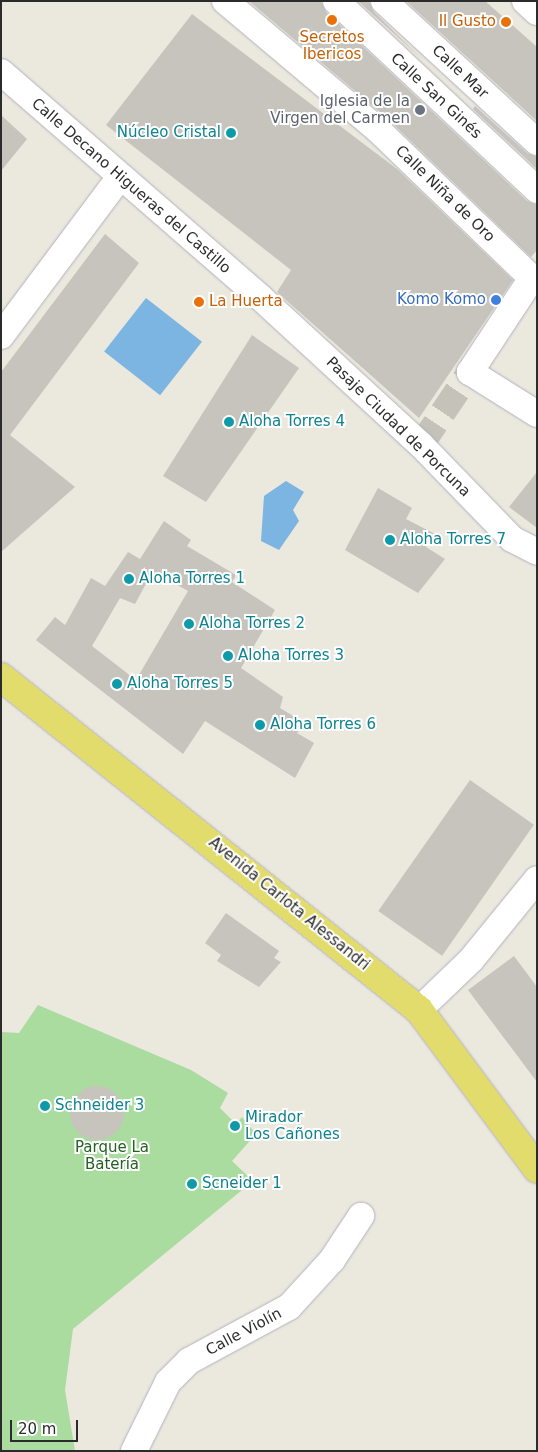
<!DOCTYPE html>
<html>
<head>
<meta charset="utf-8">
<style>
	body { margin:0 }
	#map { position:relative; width:538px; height:1452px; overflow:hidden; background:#ebe8de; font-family:"DejaVu Sans",sans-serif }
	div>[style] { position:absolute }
	.green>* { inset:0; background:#aadca0 }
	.water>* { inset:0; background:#7cb4e2; transform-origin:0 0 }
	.building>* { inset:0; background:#c7c4bd; transform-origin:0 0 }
	.round { border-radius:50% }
	.minor-tunnel>* { height:26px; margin-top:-13px; transform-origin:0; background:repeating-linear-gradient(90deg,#c5c2ba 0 26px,transparent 0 39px) }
	.roads { filter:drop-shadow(0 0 1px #b2b2bd) drop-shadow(0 0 1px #b2b2bd) }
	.minor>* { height:26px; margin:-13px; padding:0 13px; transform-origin:13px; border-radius:13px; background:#fff }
	.major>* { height:28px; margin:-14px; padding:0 14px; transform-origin:14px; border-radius:14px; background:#e2dc6c }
	.dots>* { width:14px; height:14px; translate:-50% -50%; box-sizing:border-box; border:2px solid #fff; border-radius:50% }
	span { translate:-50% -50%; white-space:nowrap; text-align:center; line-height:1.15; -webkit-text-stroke:4px #fff; paint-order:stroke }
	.food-label { font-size:15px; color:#c56008 }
	.right { translate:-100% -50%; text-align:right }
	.left { translate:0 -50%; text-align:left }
	.street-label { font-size:15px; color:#2b2b2b }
	.worship-label { font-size:15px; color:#5b616d }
	.culture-label { font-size:15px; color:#0d838f }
	.shop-label { font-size:15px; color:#366cbe }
	.park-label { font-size:15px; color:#236022 }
	.frame { position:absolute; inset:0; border:2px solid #2b2b2b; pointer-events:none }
	.scale { position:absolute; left:10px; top:1420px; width:68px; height:22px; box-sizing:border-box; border:2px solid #2b2b2b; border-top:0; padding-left:6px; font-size:15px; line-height:18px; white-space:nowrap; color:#2b2b2b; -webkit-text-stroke:4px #fff; paint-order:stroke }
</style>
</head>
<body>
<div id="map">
	<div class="green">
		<div style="clip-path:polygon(38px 1005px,191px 1070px,228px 1093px,220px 1108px,236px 1124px,242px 1117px,256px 1134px,232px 1161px,253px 1181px,73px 1329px,65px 1390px,75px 1451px,1px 1451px,1px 1032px,19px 1033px)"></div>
	</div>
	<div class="water">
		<div style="left:146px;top:298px;width:71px;height:68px;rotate:38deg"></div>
		<div style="clip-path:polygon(286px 481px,304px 492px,293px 510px,299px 521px,279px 550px,261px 541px,264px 496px)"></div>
	</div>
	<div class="building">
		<div style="clip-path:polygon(249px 1px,321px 1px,326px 12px,527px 201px,537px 205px,537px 250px,531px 257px,386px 117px)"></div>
		<div style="clip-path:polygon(358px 1px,369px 1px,374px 12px,422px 59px)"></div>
		<div style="clip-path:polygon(406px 1px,485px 1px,537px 47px,537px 121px)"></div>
		<div style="clip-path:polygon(192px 14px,397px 169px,513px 280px,419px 418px,277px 292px,291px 270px,106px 125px)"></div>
		<div style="clip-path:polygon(475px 106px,527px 153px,537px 157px,537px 169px,473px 109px)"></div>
		<div style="clip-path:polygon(1px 115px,27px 139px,1px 171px)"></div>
		<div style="clip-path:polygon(105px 234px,139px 263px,10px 435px,75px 487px,1px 552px,1px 372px)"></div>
		<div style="clip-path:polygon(252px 335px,299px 368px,206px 502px,163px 476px)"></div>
		<div style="clip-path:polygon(537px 472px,537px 528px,509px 507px)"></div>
		<div style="clip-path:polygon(378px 488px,412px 508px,406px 519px,435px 534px,426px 547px,445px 559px,418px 593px,345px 550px)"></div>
		<div style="clip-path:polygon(evenodd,164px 521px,191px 540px,187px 546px,236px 575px,232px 582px,275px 610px,241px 668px,283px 697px,280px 708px,305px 723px,297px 733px,314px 743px,295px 778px,205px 721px,183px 754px,36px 640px,55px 617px,65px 625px,91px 578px,105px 586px,128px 552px,140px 559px,164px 521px,153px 571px,188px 591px,136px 680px,92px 646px,120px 598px,135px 604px,153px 571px)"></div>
		<div style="left:470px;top:780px;width:78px;height:160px;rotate:35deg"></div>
		<div style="clip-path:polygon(226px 913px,279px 951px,274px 958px,281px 962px,259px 987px,217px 961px,221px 955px,205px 943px)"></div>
		<div style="clip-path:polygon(514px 956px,537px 987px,537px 1082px,468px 990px)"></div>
		<div class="round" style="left:70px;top:1086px;width:54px;height:54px"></div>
	</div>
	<div class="minor-tunnel">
		<div style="left:421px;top:445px;width:88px;rotate:-56.1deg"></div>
	</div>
	<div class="roads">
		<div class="minor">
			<div style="left:225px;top:1px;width:197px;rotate:40.1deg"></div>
			<div style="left:376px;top:128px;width:216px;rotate:43.9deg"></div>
			<div style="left:532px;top:278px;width:113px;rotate:123.4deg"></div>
			<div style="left:470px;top:372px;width:79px;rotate:32.1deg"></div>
			<div style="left:336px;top:1px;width:276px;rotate:43.2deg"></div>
			<div style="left:384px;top:1px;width:208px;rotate:42.7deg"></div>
			<div style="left:525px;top:1px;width:16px;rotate:43deg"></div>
			<div style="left:1px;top:72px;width:344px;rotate:41deg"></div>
			<div style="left:261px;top:298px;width:217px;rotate:42.6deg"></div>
			<div style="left:421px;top:445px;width:131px;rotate:45.9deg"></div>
			<div style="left:512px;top:539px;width:28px;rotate:27deg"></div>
			<div style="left:1px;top:336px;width:199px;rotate:-53.2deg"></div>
			<div style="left:419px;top:1010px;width:72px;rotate:-43.9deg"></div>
			<div style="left:471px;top:960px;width:104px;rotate:-50.8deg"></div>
			<div style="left:134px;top:1451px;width:77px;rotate:-63.8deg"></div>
			<div style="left:168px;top:1382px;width:30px;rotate:-45deg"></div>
			<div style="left:189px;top:1361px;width:114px;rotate:-28.4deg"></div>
			<div style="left:289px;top:1307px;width:64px;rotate:-47.5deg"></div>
			<div style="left:332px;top:1260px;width:53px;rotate:-56.6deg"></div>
		</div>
		<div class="major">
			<div style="left:1px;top:677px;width:534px;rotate:38.54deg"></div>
			<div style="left:419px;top:1010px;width:198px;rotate:53.4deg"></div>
		</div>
	</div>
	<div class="dots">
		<div style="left:332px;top:20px;background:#e8710a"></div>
		<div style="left:506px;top:22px;background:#e8710a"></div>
		<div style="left:420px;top:110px;background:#6b7280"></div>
		<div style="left:231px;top:133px;background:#0f9aa8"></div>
		<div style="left:496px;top:300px;background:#3f7fe0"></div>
		<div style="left:199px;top:302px;background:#e8710a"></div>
		<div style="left:229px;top:422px;background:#0f9aa8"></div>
		<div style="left:390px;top:540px;background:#0f9aa8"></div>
		<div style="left:129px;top:579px;background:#0f9aa8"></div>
		<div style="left:189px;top:624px;background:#0f9aa8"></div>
		<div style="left:228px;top:656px;background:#0f9aa8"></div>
		<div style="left:117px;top:684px;background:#0f9aa8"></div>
		<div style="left:260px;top:725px;background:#0f9aa8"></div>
		<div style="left:45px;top:1106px;background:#0f9aa8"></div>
		<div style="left:235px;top:1126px;background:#0f9aa8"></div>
		<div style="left:192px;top:1184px;background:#0f9aa8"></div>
	</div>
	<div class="food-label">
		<span class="right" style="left:496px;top:22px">Il Gusto</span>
		<span style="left:332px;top:46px">Secretos<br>Ibericos</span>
		<span class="left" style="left:209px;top:302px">La Huerta</span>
	</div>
	<div class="street-label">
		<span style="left:460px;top:72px;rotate:43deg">Calle Mar</span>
		<span style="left:436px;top:96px;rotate:43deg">Calle San Ginés</span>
		<span style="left:131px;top:186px;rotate:41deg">Calle Decano Higueras del Castillo</span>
		<span style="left:445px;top:194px;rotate:44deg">Calle Niña de Oro</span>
		<span style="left:398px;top:427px;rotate:44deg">Pasaje Ciudad de Porcuna</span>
		<span style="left:289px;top:904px;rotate:39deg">Avenida Carlota Alessandri</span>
		<span style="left:244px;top:1332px;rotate:-28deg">Calle Violín</span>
	</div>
	<div class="worship-label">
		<span class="right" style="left:410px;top:110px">Iglesia de la<br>Virgen del Carmen</span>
	</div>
	<div class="culture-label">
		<span class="right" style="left:221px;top:133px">Núcleo Cristal</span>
		<span class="left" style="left:239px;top:422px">Aloha Torres 4</span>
		<span class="left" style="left:400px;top:540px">Aloha Torres 7</span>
		<span class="left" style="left:139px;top:579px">Aloha Torres 1</span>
		<span class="left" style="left:199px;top:624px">Aloha Torres 2</span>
		<span class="left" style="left:238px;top:656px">Aloha Torres 3</span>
		<span class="left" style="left:127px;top:684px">Aloha Torres 5</span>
		<span class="left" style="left:270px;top:725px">Aloha Torres 6</span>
		<span class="left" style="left:55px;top:1106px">Schneider 3</span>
		<span class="left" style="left:245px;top:1126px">Mirador<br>Los Cañones</span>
		<span class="left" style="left:202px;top:1184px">Scneider 1</span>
	</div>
	<div class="shop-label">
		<span class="right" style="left:486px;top:300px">Komo Komo</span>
	</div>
	<div class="park-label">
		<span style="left:112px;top:1156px">Parque La<br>Batería</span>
	</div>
	<div class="frame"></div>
	<div class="scale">20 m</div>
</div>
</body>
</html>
